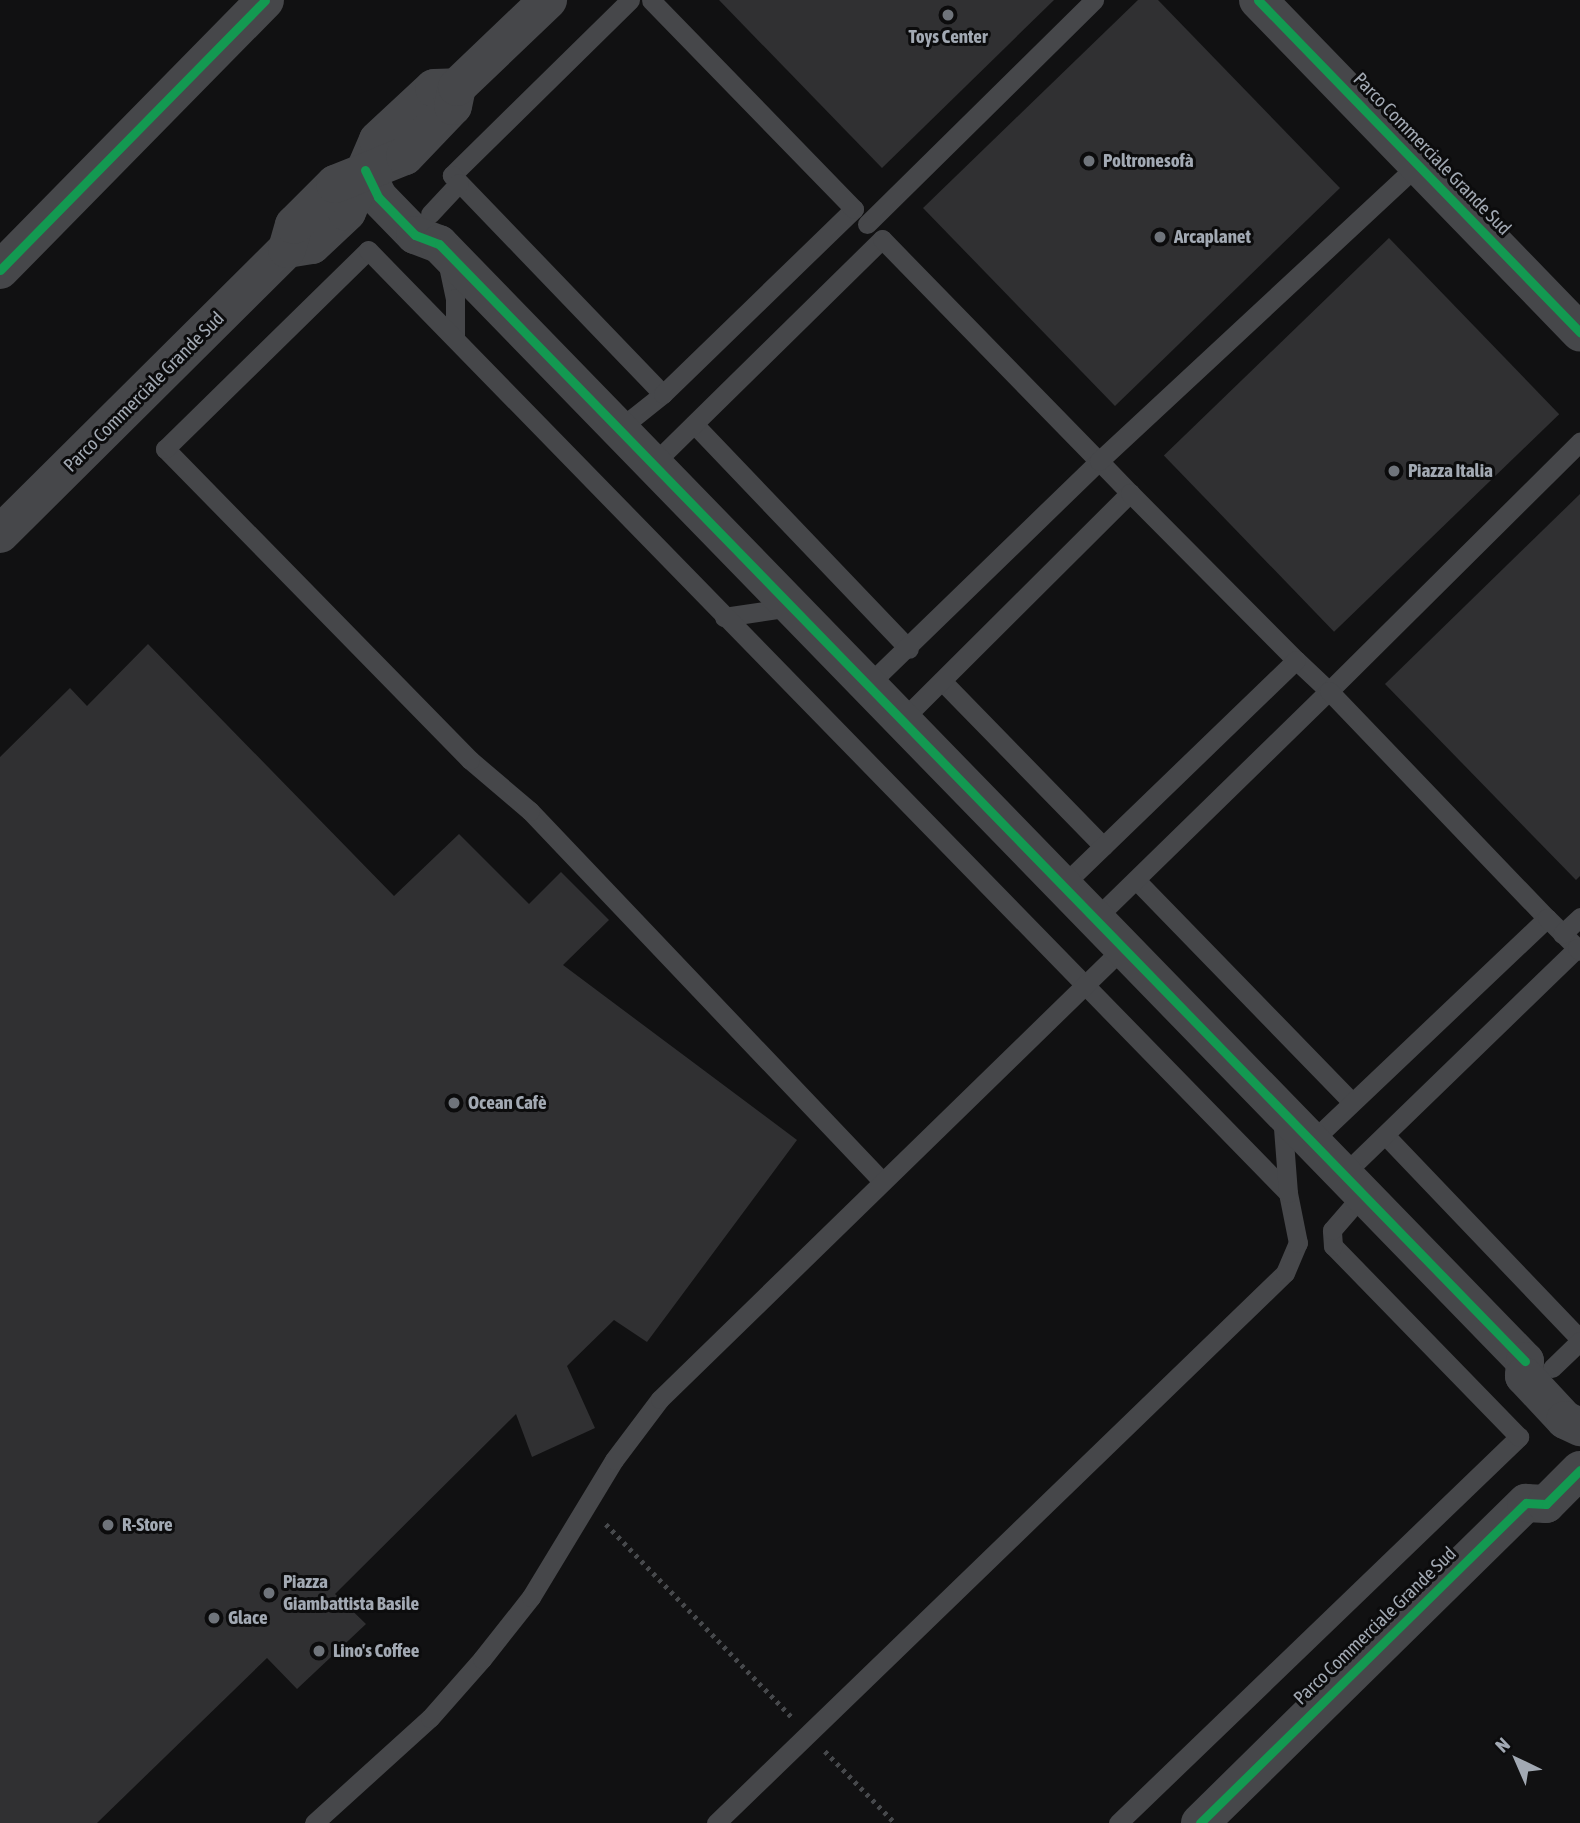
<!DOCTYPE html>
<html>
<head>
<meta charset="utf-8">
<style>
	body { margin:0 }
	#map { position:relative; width:1580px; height:1823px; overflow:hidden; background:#111112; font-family:"Asap Condensed",sans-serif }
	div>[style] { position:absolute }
	.building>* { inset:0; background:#303032; transform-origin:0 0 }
	.path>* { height:4.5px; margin-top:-2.25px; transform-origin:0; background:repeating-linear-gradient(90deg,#47494c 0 3.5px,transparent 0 8.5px) }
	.lane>* { height:19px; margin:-9.5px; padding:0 9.5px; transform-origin:9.5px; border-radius:9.5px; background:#46474a }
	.street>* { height:38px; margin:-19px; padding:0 19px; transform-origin:19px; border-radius:19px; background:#46474a }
	.cycleway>* { height:9px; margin:-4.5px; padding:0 4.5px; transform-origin:4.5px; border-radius:4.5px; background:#139951 }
	.dots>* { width:19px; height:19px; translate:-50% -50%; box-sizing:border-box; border:4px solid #0c0c0d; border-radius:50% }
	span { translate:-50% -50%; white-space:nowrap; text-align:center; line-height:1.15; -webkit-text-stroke:6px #0c0c0d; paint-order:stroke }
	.poi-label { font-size:19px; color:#a2a9b3; font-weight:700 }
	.left { translate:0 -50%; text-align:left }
	.street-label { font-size:19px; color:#a2a9b3 }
	.north { position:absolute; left:1482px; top:1725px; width:70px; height:70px; -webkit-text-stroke:5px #0c0c0d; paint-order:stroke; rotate:316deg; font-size:19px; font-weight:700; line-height:28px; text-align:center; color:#a2a9b3 }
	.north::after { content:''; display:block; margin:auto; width:24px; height:32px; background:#a2a9b3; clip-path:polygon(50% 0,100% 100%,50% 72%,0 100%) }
</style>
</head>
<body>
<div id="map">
	<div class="building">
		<div style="clip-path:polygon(719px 0,1054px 0,882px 168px)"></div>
		<div style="clip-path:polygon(1138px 0,1158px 0,1340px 188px,1115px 406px,923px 208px)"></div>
		<div style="left:1389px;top:238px;width:245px;height:313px;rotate:46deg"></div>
		<div style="clip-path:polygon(1580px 494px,1580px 876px,1576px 880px,1385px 684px)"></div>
		<div style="clip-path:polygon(148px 644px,394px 896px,459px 834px,529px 904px,561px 872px,609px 920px,563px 965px,797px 1140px,647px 1342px,614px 1320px,567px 1366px,595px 1428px,532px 1457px,516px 1414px,335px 1594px,366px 1624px,297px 1689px,267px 1658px,97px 1823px,0 1823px,0 757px,70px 688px,87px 706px)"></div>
	</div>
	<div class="path">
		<div style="left:606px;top:1524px;width:268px;rotate:46.1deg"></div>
		<div style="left:825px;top:1751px;width:100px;rotate:45.8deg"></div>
	</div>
	<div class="lane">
		<div style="left:630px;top:0;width:250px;rotate:135.5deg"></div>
		<div style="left:452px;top:175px;width:304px;rotate:46.1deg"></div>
		<div style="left:430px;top:214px;width:42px;rotate:-46.9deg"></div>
		<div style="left:867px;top:224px;width:319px;rotate:-44.6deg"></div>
		<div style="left:447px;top:261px;width:38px;rotate:78deg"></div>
		<div style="left:455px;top:298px;width:40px;rotate:90deg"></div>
		<div style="left:694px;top:424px;width:311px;rotate:46.3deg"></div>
		<div style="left:619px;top:429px;width:56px;rotate:-38.5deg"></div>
		<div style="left:663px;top:394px;width:266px;rotate:-44.1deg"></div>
		<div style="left:854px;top:209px;width:291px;rotate:-134.2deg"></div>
		<div style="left:653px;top:464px;width:321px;rotate:-44.5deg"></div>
		<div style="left:882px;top:239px;width:310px;rotate:45.7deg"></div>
		<div style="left:1099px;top:461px;width:322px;rotate:135.9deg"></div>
		<div style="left:1130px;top:493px;width:45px;rotate:-134.1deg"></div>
		<div style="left:1099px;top:461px;width:435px;rotate:-42.9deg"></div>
		<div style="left:724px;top:617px;width:69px;rotate:-8.4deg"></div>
		<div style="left:1296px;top:660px;width:45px;rotate:43.2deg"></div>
		<div style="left:1329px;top:691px;width:354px;rotate:-44.8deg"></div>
		<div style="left:942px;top:681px;width:231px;rotate:45.7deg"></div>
		<div style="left:902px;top:720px;width:322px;rotate:-44.9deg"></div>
		<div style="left:1130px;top:493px;width:235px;rotate:45.2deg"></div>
		<div style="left:1296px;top:660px;width:324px;rotate:136deg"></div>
		<div style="left:1136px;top:880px;width:308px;rotate:45.8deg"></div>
		<div style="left:1096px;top:918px;width:325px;rotate:-44.3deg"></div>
		<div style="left:1329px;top:691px;width:315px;rotate:46.2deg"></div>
		<div style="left:1547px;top:918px;width:323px;rotate:136.5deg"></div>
		<div style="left:1547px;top:918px;width:42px;rotate:45deg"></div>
		<div style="left:1562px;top:934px;width:25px;rotate:-43deg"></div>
		<div style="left:1385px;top:1135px;width:282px;rotate:46.3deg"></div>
		<div style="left:1345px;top:1173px;width:323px;rotate:-44.1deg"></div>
		<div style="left:1577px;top:948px;width:4px;rotate:45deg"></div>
		<div style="left:882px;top:1181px;width:511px;rotate:-133.57deg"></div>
		<div style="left:530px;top:811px;width:79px;rotate:-139.6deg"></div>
		<div style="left:470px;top:760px;width:436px;rotate:-134.4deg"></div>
		<div style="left:165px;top:449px;width:284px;rotate:-44.4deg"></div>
		<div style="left:368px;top:250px;width:1317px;rotate:45.71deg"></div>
		<div style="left:1552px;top:1368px;width:39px;rotate:-44deg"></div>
		<div style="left:314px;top:1823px;width:156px;rotate:-42.2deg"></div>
		<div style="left:430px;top:1718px;width:79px;rotate:-48.6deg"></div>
		<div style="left:482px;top:1659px;width:79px;rotate:-51.7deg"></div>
		<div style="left:531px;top:1597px;width:160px;rotate:-58.8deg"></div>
		<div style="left:614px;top:1460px;width:76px;rotate:-53deg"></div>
		<div style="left:660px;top:1399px;width:648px;rotate:-44.25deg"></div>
		<div style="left:716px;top:1823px;width:791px;rotate:-44.03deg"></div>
		<div style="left:1285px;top:1273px;width:33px;rotate:-67deg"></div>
		<div style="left:1298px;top:1243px;width:51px;rotate:-101.3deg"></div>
		<div style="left:1288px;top:1193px;width:78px;rotate:-94.4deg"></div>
		<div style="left:1118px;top:1823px;width:557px;rotate:-43.91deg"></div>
		<div style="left:1519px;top:1437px;width:267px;rotate:-134.2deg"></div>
		<div style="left:1333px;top:1246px;width:16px;rotate:-94deg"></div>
		<div style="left:1332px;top:1230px;width:49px;rotate:-49.1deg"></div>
	</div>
	<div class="street">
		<div style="left:1258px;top:0;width:463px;rotate:45.9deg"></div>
		<div style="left:365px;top:170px;width:30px;rotate:64deg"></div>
		<div style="left:378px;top:197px;width:53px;rotate:45.8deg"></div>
		<div style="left:415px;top:235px;width:26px;rotate:21deg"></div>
		<div style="left:439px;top:244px;width:1558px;rotate:45.81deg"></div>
		<div style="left:287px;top:249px;width:25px;rotate:-9deg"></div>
		<div style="left:312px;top:245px;width:48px;rotate:-43.3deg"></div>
		<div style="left:347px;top:212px;width:78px;rotate:-66.7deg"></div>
		<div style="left:378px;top:140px;width:76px;rotate:-42.9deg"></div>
		<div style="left:434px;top:88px;width:23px;rotate:-2deg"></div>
		<div style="left:0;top:270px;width:378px;rotate:-45.5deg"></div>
		<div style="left:0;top:534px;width:404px;rotate:-44.8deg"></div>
		<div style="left:287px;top:249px;width:25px;rotate:-74deg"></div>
		<div style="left:294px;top:225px;width:58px;rotate:-45deg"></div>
		<div style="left:335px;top:184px;width:75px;rotate:-21.8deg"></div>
		<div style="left:405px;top:156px;width:69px;rotate:-46.2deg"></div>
		<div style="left:453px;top:106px;width:19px;rotate:-78deg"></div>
		<div style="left:457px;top:87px;width:126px;rotate:-43.7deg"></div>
		<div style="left:1525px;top:1361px;width:15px;rotate:94deg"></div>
		<div style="left:1524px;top:1376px;width:60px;rotate:47deg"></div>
		<div style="left:1565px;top:1420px;width:17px;rotate:25deg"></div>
		<div style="left:1200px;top:1823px;width:457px;rotate:-44.5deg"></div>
		<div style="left:1526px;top:1503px;width:20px;rotate:3deg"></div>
		<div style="left:1546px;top:1504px;width:48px;rotate:-45deg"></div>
	</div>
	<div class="cycleway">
		<div style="left:1258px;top:0;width:463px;rotate:45.9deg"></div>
		<div style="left:365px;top:170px;width:30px;rotate:64deg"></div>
		<div style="left:378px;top:197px;width:53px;rotate:45.8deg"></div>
		<div style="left:415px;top:235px;width:26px;rotate:21deg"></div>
		<div style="left:439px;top:244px;width:1558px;rotate:45.81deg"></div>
		<div style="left:0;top:270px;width:378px;rotate:-45.5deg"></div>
		<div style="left:1200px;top:1823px;width:457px;rotate:-44.5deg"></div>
		<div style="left:1526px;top:1503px;width:20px;rotate:3deg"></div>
		<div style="left:1546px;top:1504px;width:48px;rotate:-45deg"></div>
	</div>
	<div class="dots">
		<div style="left:948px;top:15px;background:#6f747b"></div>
		<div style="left:1089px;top:161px;background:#6f747b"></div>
		<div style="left:1160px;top:237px;background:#6f747b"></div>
		<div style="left:1394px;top:471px;background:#6f747b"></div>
		<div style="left:454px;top:1103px;background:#6f747b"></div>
		<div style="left:108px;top:1525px;background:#6f747b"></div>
		<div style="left:269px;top:1593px;background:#6f747b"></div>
		<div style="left:214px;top:1618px;background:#6f747b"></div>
		<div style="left:319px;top:1651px;background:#6f747b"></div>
	</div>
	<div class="poi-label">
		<span style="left:948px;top:37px">Toys Center</span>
		<span class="left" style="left:1103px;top:161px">Poltronesofà</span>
		<span class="left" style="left:1174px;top:237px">Arcaplanet</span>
		<span class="left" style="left:1408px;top:471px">Piazza Italia</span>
		<span class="left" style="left:468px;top:1103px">Ocean Cafè</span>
		<span class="left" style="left:122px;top:1525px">R-Store</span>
		<span class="left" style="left:283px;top:1593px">Piazza<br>Giambattista Basile</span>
		<span class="left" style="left:228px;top:1618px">Glace</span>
		<span class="left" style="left:333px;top:1651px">Lino's Coffee</span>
	</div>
	<div class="street-label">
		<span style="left:1432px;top:154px;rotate:46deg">Parco Commerciale Grande Sud</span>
		<span style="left:144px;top:392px;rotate:-45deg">Parco Commerciale Grande Sud</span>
		<span style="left:1375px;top:1626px;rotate:-44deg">Parco Commerciale Grande Sud</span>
	</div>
	<div class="north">N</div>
</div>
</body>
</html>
